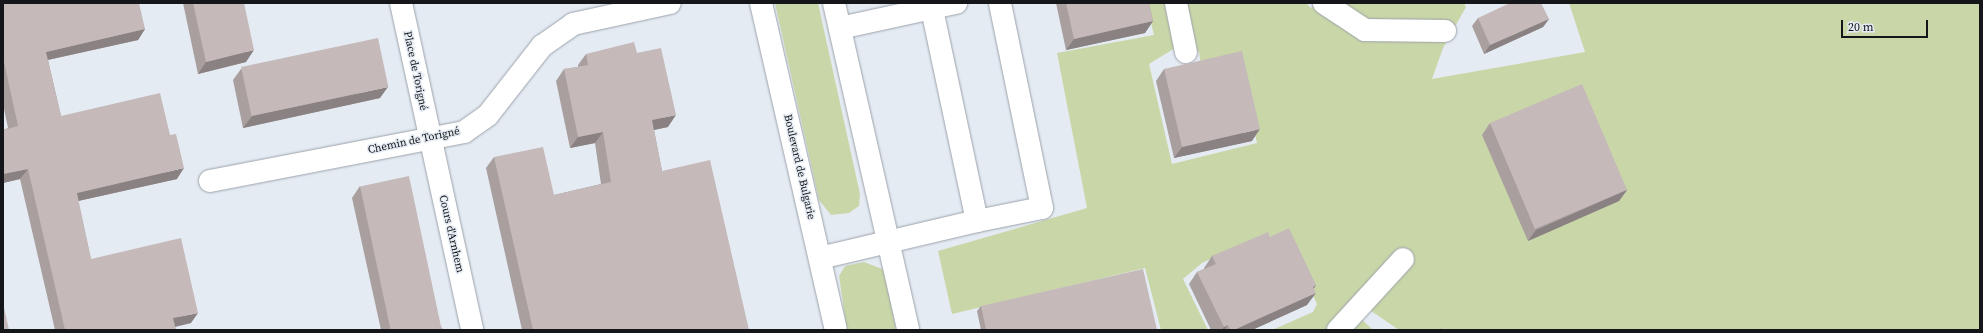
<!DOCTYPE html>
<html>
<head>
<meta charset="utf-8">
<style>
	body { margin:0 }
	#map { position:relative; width:1983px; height:333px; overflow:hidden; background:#e4ebf3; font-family:"Source Serif 4",serif }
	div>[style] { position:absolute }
	.green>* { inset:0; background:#c9d7a8 }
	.roads { filter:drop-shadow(0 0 1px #9ca2aa) drop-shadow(0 0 1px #9ca2aa) }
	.minor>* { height:22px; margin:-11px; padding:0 11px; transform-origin:11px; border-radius:11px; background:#fff }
	.wall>* { inset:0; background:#a99f9f }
	.shaded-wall>* { inset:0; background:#8a8282 }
	.building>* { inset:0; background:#c5b9b9; transform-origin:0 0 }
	span { translate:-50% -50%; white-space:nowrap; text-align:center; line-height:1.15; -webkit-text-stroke:3px #e4ebf3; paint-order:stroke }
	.street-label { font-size:11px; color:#141619 }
	.frame { position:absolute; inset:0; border:4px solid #141619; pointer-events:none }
	.scale { position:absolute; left:1841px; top:20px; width:87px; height:18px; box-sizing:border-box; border:2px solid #141619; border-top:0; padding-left:5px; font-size:12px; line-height:14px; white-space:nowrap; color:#141619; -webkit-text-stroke:3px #e4ebf3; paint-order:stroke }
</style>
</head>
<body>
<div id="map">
	<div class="green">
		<div style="clip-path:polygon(775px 3px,818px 3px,860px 194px,859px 206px,849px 213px,831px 215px,819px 200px)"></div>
		<div style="clip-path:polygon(evenodd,1146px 3px,1306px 3px,1311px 8px,1316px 3px,1464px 3px,1466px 7px,1443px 48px,1432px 79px,1585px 52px,1569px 3px,1980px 3px,1980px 330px,1399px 330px,1367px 308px,1391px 259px,1326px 330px,1272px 330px,1313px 312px,1317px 304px,1285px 238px,1261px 236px,1202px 263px,1183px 279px,1208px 330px,1161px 330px,1145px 268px,952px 314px,938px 251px,1087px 208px,1057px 53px,1154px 35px,1146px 3px,1180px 45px,1199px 52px,1201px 66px,1238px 59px,1257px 143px,1172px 164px,1149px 64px,1180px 45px)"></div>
		<div style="clip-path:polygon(864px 262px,885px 270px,896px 330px,847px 330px,839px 276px,845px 266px)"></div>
		<div style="clip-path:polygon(1361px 319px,1373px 330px,1350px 330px)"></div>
	</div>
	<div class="roads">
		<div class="minor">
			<div style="left:401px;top:3px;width:335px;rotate:77.7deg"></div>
			<div style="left:761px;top:3px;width:335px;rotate:77.1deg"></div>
			<div style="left:834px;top:3px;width:335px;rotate:77.2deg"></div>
			<div style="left:1176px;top:3px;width:50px;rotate:78.5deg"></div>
			<div style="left:1324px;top:3px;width:49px;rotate:33.4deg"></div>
			<div style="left:1365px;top:30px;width:80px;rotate:0.7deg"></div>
			<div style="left:840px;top:28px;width:119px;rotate:-12.2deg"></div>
			<div style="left:210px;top:181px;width:259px;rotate:-10.9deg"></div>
			<div style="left:464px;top:132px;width:29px;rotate:-35deg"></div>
			<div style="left:488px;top:115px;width:88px;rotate:-52deg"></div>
			<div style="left:542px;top:46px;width:38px;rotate:-35deg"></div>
			<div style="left:573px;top:24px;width:99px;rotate:-12.2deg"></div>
			<div style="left:977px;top:221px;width:66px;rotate:-11.3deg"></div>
			<div style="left:1042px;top:208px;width:209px;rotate:-101.6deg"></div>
			<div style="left:820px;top:258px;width:161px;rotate:-13.3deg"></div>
			<div style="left:977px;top:221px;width:217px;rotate:-102deg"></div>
			<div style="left:1338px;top:330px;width:96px;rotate:-47.5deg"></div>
		</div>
	</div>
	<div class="wall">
		<div style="clip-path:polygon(3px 3px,145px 29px,138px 40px,48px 60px,61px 116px,177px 179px,78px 201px,91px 259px,191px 323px,175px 327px,176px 330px,55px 330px,20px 179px,3px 183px,3px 130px,8px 128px,3px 104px)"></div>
		<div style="clip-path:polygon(183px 3px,244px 3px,246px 62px,198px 74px)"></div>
		<div style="clip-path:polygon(1056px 3px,1149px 3px,1153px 21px,1145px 33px,1066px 50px)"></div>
		<div style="clip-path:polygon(1478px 18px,1549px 19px,1543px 27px,1484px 54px,1472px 26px)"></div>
		<div style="clip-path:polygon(637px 53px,668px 127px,654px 130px,662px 171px,749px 330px,522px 330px,486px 168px,494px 157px,554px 195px,601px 184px,595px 143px,570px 148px,556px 81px,564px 69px,578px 67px,578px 65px,586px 54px)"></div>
		<div style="clip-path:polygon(241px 69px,380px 98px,243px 128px,233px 80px)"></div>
		<div style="clip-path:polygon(1164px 69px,1252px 141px,1174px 158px,1156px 81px)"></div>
		<div style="clip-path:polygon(1490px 123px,1627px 190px,1619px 201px,1528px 241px,1482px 135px)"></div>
		<div style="clip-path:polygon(360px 186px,443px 330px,381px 330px,352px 198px)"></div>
		<div style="clip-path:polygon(1270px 237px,1316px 285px,1314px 288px,1307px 305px,1252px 330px,1211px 330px,1189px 284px,1197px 272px,1204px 269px,1204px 268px,1212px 256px)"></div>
		<div style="clip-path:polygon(981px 306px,1157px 330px,981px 330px,977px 311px)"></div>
	</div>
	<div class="shaded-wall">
		<div style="clip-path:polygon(1549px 19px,1543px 27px,1484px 54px,1490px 45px)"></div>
		<div style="clip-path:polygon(1153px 21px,1145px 33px,1066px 50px,1074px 39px)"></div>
		<div style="clip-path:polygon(145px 29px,138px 40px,38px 62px,46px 52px)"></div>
		<div style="clip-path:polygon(254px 50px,246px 62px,198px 74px,206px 62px)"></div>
		<div style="clip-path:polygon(388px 87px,380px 98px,243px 128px,252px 116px)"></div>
		<div style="clip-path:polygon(676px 115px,668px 127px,644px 132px,652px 120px)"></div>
		<div style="clip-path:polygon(1260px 129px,1252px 141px,1174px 158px,1182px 147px)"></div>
		<div style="clip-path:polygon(603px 132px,595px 143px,570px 148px,578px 137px)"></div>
		<div style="clip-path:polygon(184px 168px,177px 179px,69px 203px,77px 193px)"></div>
		<div style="clip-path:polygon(28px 169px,20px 179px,3px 183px,3px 174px)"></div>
		<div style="clip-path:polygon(1627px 190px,1619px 201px,1528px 241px,1536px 230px)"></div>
		<div style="clip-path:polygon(1316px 285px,1308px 296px,1316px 293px,1307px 305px,1252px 330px,1234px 330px)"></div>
		<div style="clip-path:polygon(198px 313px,191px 323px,165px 329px,173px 318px)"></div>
		<div style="clip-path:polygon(1228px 325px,1224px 330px,1222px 330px,1224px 327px)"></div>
	</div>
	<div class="building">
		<div style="clip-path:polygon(3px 3px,139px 3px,145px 29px,46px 52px,61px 116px,160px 93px,170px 135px,176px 134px,184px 168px,77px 193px,91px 259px,181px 238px,198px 313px,173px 318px,176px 330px,65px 330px,28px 169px,3px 174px,3px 130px,18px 126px,4px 62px,3px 62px)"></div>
		<div style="clip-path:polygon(193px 3px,244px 3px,254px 50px,206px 62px)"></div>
		<div style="clip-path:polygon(1066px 3px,1149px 3px,1153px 21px,1074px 39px)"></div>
		<div style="clip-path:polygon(1510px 3px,1541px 3px,1549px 19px,1490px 45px,1478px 18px)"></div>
		<div style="left:378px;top:38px;width:50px;height:140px;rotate:78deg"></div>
		<div style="clip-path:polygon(634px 42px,637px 53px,661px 48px,676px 115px,652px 120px,662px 171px,710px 160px,749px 330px,533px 330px,494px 157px,543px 147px,554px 195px,611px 182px,603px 132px,578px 137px,564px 69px,588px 65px,586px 54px)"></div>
		<div style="left:1242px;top:51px;width:80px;height:80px;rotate:77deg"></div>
		<div style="left:1582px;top:84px;width:115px;height:100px;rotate:67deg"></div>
		<div style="left:409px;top:176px;width:158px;height:50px;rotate:78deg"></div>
		<div style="clip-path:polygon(1289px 228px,1316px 285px,1313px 287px,1316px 293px,1234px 330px,1230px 330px,1228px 325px,1224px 327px,1197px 272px,1216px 264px,1212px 256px,1268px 232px,1270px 237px)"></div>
		<div style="clip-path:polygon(1143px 269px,1157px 330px,986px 330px,981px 306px)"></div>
		<div style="clip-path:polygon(3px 303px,9px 330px,3px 330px)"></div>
		<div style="clip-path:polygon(1441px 328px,1443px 330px,1437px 330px)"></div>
	</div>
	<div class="street-label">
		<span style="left:415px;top:71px;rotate:78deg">Place de Torigné</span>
		<span style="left:414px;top:141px;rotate:-12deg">Chemin de Torigné</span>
		<span style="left:799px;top:167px;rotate:77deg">Boulevard de Bulgarie</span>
		<span style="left:451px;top:234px;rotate:77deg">Cours d'Arnhem</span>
	</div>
	<div class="frame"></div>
	<div class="scale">20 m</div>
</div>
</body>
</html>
